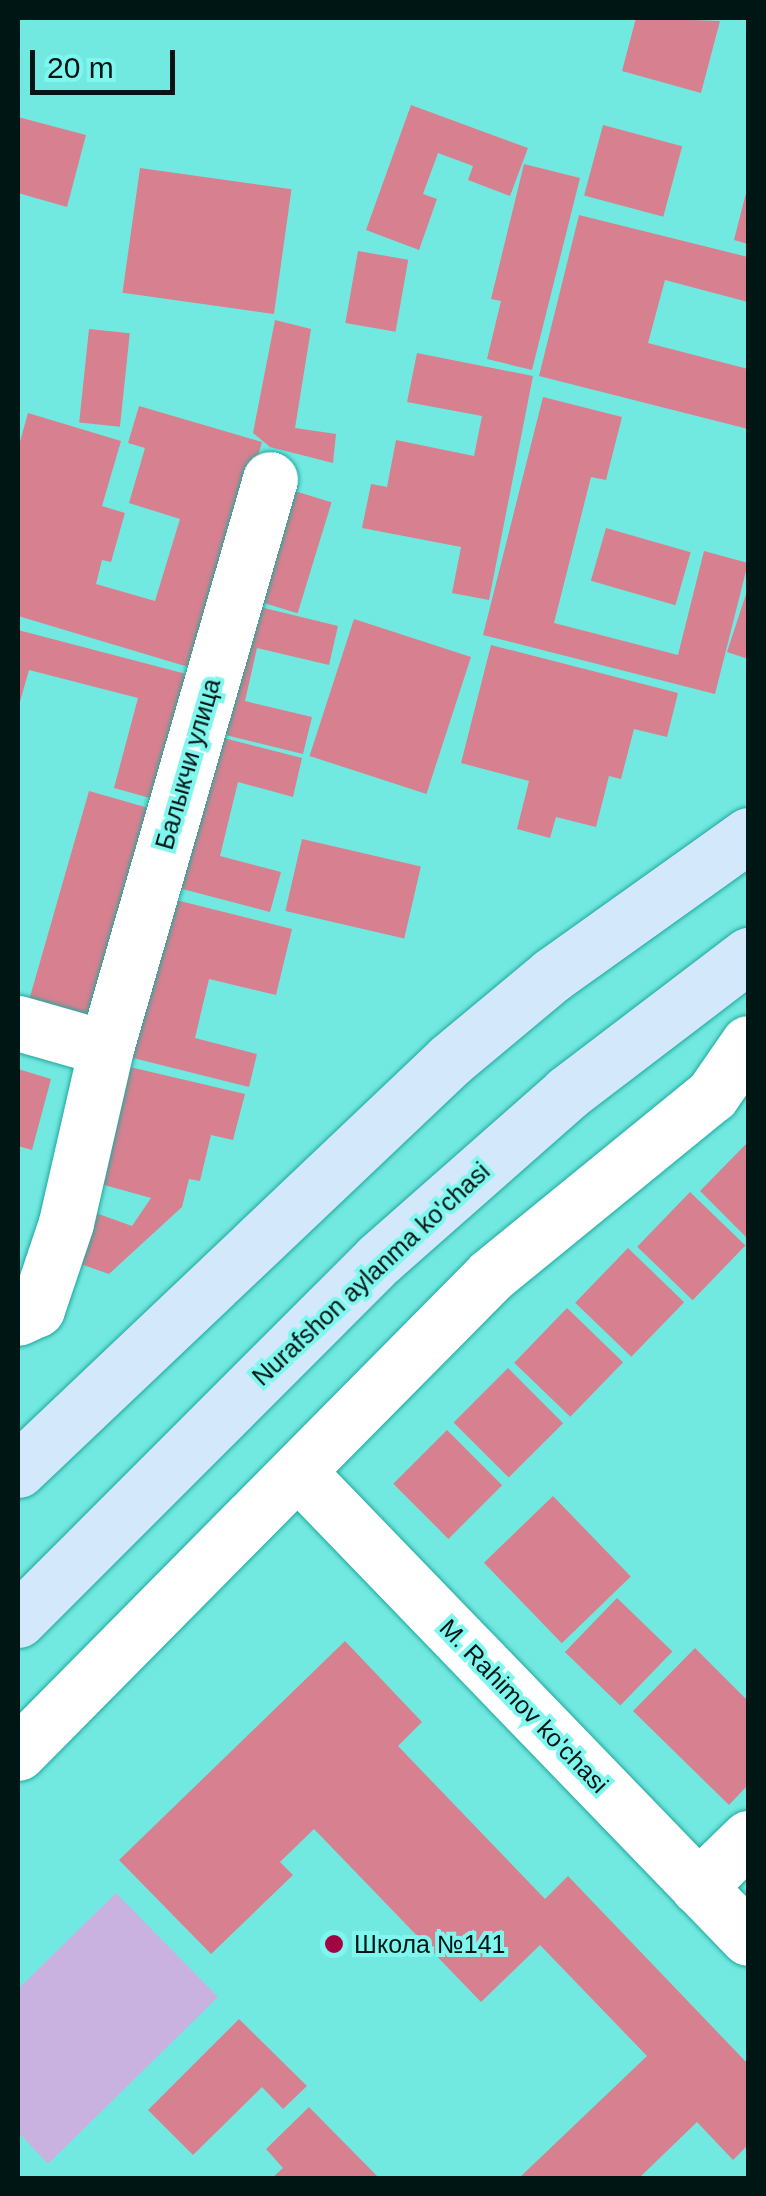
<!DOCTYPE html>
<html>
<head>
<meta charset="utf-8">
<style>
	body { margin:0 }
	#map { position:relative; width:766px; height:2196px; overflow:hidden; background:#72e9e0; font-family:Arial,sans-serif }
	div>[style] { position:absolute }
	.green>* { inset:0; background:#cab2e0 }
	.building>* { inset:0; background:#d7808f; transform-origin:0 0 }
	.roads { filter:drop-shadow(0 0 2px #1da79f) drop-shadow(0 0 2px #1da79f) }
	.minor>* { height:55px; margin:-27.5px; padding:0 27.5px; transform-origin:27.5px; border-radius:27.5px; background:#fff }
	.major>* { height:55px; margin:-27.5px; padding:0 27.5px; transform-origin:27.5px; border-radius:27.5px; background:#d4e8fc }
	.dots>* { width:28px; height:28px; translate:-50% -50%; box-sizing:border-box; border:5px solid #80f7ee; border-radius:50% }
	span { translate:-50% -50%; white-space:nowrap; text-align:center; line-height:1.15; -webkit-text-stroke:8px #80f7ee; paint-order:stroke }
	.street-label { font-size:25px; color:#001614 }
	.poi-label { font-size:25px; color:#001614 }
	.left { translate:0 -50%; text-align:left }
	.frame { position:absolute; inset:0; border:20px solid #001614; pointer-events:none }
	.scale { position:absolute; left:30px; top:50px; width:145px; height:45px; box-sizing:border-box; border:5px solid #001614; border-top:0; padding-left:12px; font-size:30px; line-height:35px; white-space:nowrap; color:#001614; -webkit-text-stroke:8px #80f7ee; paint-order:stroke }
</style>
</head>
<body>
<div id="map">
	<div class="green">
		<div style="clip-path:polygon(116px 1893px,218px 1997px,48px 2164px,18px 2132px,18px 1989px)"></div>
	</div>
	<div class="building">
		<div style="clip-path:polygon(636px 18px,720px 21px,701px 93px,622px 71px)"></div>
		<div style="clip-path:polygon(411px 105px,528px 148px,510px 196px,468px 180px,473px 166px,438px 153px,423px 194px,437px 199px,419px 250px,366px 230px)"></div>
		<div style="clip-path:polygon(18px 117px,86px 135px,67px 207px,18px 193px)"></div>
		<div style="left:603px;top:125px;width:82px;height:73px;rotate:15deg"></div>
		<div style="clip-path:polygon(524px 164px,580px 178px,532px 370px,487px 359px,501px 301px,491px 299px)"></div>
		<div style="left:140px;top:168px;width:153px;height:126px;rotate:8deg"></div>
		<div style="clip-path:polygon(747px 189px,748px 189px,748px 244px,734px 240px)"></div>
		<div style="clip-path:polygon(579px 215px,748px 257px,748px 302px,665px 280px,648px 343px,748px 369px,748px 429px,539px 376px)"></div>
		<div style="left:358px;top:251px;width:51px;height:73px;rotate:10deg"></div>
		<div style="clip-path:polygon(275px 320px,311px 329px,295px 428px,336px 434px,333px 463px,270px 447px,253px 433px)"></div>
		<div style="left:89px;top:329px;width:41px;height:94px;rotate:6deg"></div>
		<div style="clip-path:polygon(417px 353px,533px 376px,489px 600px,452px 593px,461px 547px,362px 528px,371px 484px,387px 487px,396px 440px,474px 456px,482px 416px,407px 402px)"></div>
		<div style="clip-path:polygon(543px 397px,622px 417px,606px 480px,591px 477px,554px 623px,678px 655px,704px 551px,748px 563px,715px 694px,483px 635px)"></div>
		<div style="clip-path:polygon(139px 406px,262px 442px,195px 669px,18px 616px,18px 449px,28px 413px,121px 441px,102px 506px,125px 513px,111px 562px,102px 560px,96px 584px,155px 601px,180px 519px,129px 503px,145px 448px,128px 443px)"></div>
		<div style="left:278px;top:486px;width:56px;height:116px;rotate:17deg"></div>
		<div style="left:606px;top:528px;width:88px;height:55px;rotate:16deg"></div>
		<div style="clip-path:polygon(748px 588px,748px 659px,727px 652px)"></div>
		<div style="clip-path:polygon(240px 602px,338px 626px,329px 665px,257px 648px,245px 701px,312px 717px,303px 754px,209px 731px)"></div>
		<div style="left:354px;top:619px;width:123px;height:144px;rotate:18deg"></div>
		<div style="clip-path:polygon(18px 630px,190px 675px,157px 800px,114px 788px,138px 698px,29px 670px,18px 709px)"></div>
		<div style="clip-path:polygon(491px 645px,678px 693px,667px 737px,634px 729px,621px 779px,609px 776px,596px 827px,556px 817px,550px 838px,517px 829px,529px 781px,461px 763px)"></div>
		<div style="clip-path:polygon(204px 733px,302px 758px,293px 797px,238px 782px,220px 856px,281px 872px,270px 912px,167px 885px)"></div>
		<div style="left:89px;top:791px;width:70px;height:215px;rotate:16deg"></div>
		<div style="left:302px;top:839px;width:122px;height:74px;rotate:13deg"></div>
		<div style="clip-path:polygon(164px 897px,292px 929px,276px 995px,209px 979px,195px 1038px,257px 1054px,249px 1087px,125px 1056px)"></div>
		<div style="clip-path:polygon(117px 1064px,245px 1094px,233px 1140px,211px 1135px,200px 1181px,189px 1179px,182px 1207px,109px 1274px,66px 1259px,79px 1207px,132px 1226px,151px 1198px,90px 1181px)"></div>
		<div style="clip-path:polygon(18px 1069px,51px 1079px,32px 1150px,18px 1146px)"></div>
		<div style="clip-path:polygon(748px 1142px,748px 1239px,700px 1191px)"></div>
		<div style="left:690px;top:1192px;width:77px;height:76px;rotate:44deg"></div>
		<div style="left:628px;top:1248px;width:78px;height:76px;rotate:44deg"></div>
		<div style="left:567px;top:1308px;width:78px;height:76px;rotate:44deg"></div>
		<div style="left:508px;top:1368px;width:78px;height:77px;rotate:45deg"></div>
		<div style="left:447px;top:1430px;width:78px;height:76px;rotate:45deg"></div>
		<div style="left:553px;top:1496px;width:112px;height:96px;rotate:46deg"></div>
		<div style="left:617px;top:1598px;width:77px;height:75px;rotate:44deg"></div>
		<div style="clip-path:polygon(345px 1641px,422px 1722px,398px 1746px,545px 1899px,568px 1876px,748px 2064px,748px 2145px,733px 2160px,697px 2122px,639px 2178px,519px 2178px,647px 2056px,540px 1945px,481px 2002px,314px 1829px,280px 1862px,293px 1875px,211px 1954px,119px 1860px)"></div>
		<div style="clip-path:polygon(695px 1648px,748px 1701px,748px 1785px,729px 1805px,633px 1711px)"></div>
		<div style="clip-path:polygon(239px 2019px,307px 2086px,283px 2109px,262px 2087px,193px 2155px,148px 2110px)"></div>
		<div style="clip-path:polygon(309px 2107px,379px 2178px,272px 2178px,283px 2168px,266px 2149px)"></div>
	</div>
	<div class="roads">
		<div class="minor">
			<div style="left:18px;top:1023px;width:91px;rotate:15.9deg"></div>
			<div style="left:106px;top:1048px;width:180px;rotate:102.9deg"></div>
			<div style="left:66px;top:1223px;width:91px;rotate:108.6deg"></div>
			<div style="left:37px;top:1309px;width:21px;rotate:155deg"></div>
			<div style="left:106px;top:1048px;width:592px;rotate:-73.92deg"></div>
			<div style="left:299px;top:1473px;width:646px;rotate:46deg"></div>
			<div style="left:18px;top:1753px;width:672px;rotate:-45.3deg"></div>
			<div style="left:491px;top:1275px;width:285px;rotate:-39.2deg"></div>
			<div style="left:712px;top:1095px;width:63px;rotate:-55.3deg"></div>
			<div style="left:698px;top:1887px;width:70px;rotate:-44.4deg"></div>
		</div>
		<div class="major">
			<div style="left:18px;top:1470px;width:596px;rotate:-43.5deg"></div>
			<div style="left:450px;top:1060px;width:133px;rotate:-39.8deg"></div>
			<div style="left:552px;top:975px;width:241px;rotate:-35.5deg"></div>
			<div style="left:18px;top:1620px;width:511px;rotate:-45deg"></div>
			<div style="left:379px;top:1259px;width:251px;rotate:-41.4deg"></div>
			<div style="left:567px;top:1093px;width:228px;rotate:-37.3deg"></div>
		</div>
	</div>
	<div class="dots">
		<div style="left:334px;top:1944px;background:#a10542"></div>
	</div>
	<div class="street-label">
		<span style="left:188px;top:764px;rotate:-74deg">Балыкчи улица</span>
		<span style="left:371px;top:1274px;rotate:-43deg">Nurafshon aylanma ko'chasi</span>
		<span style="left:524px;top:1706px;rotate:46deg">M. Rahimov ko'chasi</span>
	</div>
	<div class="poi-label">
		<span class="left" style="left:354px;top:1944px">Школа №141</span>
	</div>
	<div class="frame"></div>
	<div class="scale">20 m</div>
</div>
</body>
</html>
